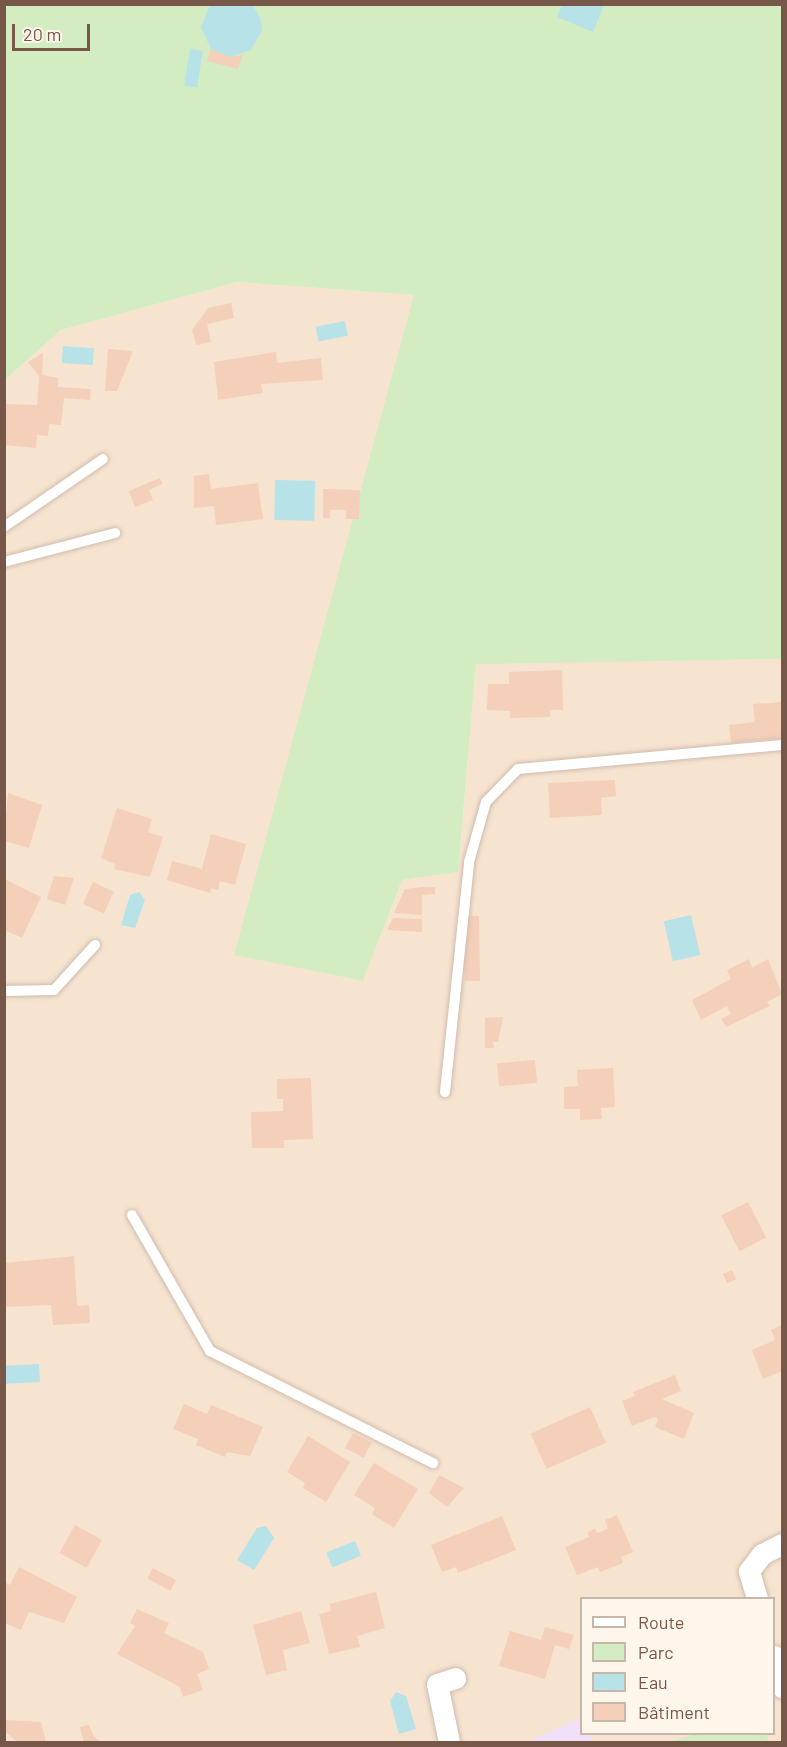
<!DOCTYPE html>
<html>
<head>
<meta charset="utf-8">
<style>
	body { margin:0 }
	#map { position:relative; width:787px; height:1747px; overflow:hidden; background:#fdf3e3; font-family:Barlow,sans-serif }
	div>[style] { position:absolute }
	.residential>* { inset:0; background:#f6e4d1 }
	.education>* { inset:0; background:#f0e0fa }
	.green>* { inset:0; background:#d3ecc1 }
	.water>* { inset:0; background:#b7e2e8; transform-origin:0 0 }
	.building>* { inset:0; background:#f4cfb9; transform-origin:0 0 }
	.roads { filter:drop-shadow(0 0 2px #d1bbac) drop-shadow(0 0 2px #d1bbac) }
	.service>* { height:10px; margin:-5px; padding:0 5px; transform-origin:5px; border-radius:5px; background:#fff }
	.minor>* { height:21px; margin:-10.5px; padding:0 10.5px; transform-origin:10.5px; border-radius:10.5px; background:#fff }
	span { translate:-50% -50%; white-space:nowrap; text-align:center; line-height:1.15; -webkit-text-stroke:5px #fff6eb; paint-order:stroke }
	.frame { position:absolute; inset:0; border:6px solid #775748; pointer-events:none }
	.legend { position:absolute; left:580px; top:1597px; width:195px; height:138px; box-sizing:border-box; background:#fff6eb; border:2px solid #c9b6aa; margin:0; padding:8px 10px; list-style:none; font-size:18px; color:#775748 }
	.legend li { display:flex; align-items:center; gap:12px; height:30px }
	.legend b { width:30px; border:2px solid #c9b6aa }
	.scale { position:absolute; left:12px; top:24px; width:78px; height:27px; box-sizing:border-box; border:3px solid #775748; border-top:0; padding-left:8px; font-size:18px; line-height:21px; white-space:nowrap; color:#775748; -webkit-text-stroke:4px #fff6eb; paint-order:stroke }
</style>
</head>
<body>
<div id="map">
	<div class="residential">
		<div style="clip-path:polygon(evenodd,237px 282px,415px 295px,235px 955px,363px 981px,402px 880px,458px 872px,476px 663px,782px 659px,782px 1742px,5px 1742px,4px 381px,61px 330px,237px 282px,582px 1598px,774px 1598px,774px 1734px,582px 1734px,582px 1598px)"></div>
	</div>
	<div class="education">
		<div style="clip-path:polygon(581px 1718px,582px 1734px,589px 1734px,592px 1742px,527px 1742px)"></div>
	</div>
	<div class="green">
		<div style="clip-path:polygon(5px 5px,782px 5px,782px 659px,476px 664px,458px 872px,402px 880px,363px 981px,234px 955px,414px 295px,237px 282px,61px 330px,5px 380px)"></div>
		<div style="clip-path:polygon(697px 1734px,766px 1734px,769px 1742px,669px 1742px)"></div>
	</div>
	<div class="water">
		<div style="clip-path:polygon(210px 5px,253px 5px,261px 20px,262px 31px,251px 50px,229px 57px,211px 49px,201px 27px)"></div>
		<div style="clip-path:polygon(562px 5px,562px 4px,604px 5px,593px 32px,557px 17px)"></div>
		<div style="left:190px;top:49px;width:13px;height:37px;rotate:9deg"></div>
		<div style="left:345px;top:321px;width:15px;height:30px;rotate:79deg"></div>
		<div style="left:63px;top:346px;width:31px;height:17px;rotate:4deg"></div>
		<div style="left:275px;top:480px;width:40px;height:40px;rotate:1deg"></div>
		<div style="clip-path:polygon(139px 892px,145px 900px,135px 928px,121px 925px,130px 895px)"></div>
		<div style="left:691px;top:915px;width:41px;height:28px;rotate:77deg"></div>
		<div style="left:39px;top:1364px;width:18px;height:34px;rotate:87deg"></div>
		<div style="clip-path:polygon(266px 1526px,274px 1538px,254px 1570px,237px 1560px,257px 1528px)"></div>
		<div style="left:355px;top:1541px;width:16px;height:31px;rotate:68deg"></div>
		<div style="clip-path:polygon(396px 1692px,406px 1696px,416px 1729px,399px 1734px,390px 1701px)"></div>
	</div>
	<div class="building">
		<div style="clip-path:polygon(211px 49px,229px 57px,243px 55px,238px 69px,207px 61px)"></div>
		<div style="clip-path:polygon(231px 303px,234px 318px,207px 324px,211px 342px,196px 345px,192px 330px,208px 308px)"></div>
		<div style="clip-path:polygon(108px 349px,133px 351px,117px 391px,105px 391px)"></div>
		<div style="clip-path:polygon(276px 352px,277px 363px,321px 358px,323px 380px,261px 384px,263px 393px,218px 400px,214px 362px)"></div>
		<div style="clip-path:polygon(43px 353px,42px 375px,58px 378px,58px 387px,91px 389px,90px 400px,64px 398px,61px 425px,49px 424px,48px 436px,37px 435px,36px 448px,4px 445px,4px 404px,37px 405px,39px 376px,28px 362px)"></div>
		<div style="clip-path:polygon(209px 474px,211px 489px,258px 483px,263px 519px,216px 525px,214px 506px,194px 508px,194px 476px)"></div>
		<div style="clip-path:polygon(160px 478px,162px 484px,149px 490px,153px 500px,135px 507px,129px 491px)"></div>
		<div style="clip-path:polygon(323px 489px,360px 490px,359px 519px,346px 519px,346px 510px,330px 510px,330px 518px,323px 518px)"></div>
		<div style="clip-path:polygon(562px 670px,563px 710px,550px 710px,550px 717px,510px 718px,510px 711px,487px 710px,488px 684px,509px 684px,509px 672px)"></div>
		<div style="clip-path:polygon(782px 702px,782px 738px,731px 743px,729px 725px,755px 722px,753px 704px)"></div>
		<div style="clip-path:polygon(615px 780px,616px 796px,601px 798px,602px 815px,550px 818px,548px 783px)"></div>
		<div style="clip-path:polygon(8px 793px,42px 805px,29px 848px,4px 841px)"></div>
		<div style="clip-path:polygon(117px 808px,152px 819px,148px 832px,163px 837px,150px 877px,114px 869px,115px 864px,101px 858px)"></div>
		<div style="clip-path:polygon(211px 834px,246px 844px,235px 885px,220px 881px,218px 890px,211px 888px,210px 893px,167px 880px,172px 861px,202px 869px)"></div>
		<div style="clip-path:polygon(54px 876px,74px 878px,65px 905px,47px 899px)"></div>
		<div style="clip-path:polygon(4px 879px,41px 897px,22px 938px,4px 930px)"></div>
		<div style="left:93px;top:882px;width:23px;height:24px;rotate:25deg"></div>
		<div style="clip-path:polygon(423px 887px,435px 887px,435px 894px,422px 895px,422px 915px,394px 913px,405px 889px)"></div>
		<div style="clip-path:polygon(469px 916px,479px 916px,480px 981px,465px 981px,463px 944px)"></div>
		<div style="clip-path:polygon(393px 918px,422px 919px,422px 932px,387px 930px)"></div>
		<div style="clip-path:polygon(749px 959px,752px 968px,768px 959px,782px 994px,767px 1002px,770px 1006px,726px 1027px,721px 1019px,731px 1014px,727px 1006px,701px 1020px,692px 1000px,731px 979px,727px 970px)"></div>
		<div style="clip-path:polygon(503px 1017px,498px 1042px,493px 1042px,494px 1048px,485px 1048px,485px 1018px)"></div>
		<div style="left:535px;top:1060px;width:23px;height:38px;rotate:85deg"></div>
		<div style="clip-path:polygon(613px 1068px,615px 1107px,601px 1108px,602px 1119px,580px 1120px,580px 1109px,564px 1109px,564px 1087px,578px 1086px,577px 1070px)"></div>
		<div style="clip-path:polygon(311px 1078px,313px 1139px,284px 1140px,284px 1148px,252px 1148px,251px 1112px,283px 1111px,283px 1099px,277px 1099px,277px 1079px)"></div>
		<div style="left:748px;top:1202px;width:40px;height:30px;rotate:63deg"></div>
		<div style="clip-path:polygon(74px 1256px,77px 1306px,89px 1305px,90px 1323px,53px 1325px,51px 1305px,4px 1307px,4px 1263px)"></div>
		<div style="left:732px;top:1270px;width:10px;height:10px;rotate:66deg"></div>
		<div style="clip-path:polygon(782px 1325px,782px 1371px,763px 1379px,752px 1350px,775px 1340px,771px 1330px)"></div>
		<div style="clip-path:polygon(675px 1375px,681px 1391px,662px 1399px,694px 1413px,684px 1439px,655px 1427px,658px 1419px,654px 1417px,632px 1426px,622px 1401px,635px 1396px,633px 1392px)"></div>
		<div style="clip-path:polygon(184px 1404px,207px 1414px,211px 1405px,263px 1427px,250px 1456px,227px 1452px,225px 1457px,196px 1445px,198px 1439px,173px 1429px)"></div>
		<div style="left:590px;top:1407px;width:39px;height:65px;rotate:66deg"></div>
		<div style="left:353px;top:1433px;width:21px;height:17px;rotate:28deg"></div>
		<div style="clip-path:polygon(308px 1436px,350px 1462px,326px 1502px,303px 1488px,305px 1483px,287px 1472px)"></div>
		<div style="clip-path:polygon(374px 1463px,418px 1489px,394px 1528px,372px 1514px,375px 1508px,354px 1495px)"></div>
		<div style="clip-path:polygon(439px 1475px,464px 1488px,447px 1507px,429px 1493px)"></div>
		<div style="clip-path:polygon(617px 1515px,633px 1552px,621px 1557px,623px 1563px,600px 1572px,598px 1567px,577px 1575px,565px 1547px,589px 1537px,588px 1532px,595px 1529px,597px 1533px,608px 1529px,605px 1520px)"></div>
		<div style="clip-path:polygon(502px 1516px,516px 1550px,458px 1573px,456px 1567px,442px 1572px,431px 1545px)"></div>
		<div style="left:75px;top:1525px;width:31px;height:32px;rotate:29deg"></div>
		<div style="clip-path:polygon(19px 1567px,77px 1597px,64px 1623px,29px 1612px,21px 1630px,5px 1623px,5px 1582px,10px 1585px)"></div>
		<div style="left:153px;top:1568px;width:26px;height:12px;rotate:28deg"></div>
		<div style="clip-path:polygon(376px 1592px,385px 1628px,357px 1636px,360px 1647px,329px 1654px,319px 1614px,331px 1611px,330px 1604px)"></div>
		<div style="clip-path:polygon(137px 1609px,169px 1623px,164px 1633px,203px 1652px,209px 1669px,197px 1674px,203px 1690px,183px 1697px,180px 1687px,117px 1654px,135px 1626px,130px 1623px)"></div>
		<div style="clip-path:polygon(301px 1611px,310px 1643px,283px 1650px,287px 1670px,266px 1675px,253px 1625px)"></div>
		<div style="clip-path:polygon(545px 1627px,574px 1635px,569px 1649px,555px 1645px,545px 1679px,499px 1666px,510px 1631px,541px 1640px)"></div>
		<div style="clip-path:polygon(4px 1720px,41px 1722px,46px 1742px,17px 1742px,5px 1731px)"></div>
		<div style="clip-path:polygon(89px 1725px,93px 1735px,100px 1742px,84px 1742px,80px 1727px)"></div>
	</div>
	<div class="roads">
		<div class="service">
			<div style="left:4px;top:527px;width:120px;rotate:-34.5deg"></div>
			<div style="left:4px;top:562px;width:115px;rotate:-14.6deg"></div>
			<div style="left:4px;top:991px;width:50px;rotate:-1.1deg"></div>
			<div style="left:54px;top:990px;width:61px;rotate:-47.7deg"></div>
			<div style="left:445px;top:1092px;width:231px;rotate:-84deg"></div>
			<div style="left:469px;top:862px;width:62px;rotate:-74.2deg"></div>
			<div style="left:486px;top:802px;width:46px;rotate:-45.9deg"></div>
			<div style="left:518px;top:769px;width:265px;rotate:-5.2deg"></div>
			<div style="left:132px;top:1215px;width:157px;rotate:60.2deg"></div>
			<div style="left:210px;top:1351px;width:250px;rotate:26.7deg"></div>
		</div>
		<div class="minor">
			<div style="left:757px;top:1598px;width:28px;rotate:-107deg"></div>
			<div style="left:749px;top:1571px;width:21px;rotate:-53deg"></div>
			<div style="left:762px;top:1554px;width:22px;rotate:-27deg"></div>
			<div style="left:774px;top:1656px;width:32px;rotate:76deg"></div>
			<div style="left:449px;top:1742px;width:59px;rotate:-101.7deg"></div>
			<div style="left:437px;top:1684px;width:19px;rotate:-18deg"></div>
		</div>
	</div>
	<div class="frame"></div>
	<ul class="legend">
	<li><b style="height:8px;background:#fff"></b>Route</li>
	<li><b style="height:16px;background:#d3ecc1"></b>Parc</li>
	<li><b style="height:16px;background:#b7e2e8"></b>Eau</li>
	<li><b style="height:16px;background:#f4cfb9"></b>Bâtiment</li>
	</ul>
	<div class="scale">20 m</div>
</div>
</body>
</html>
